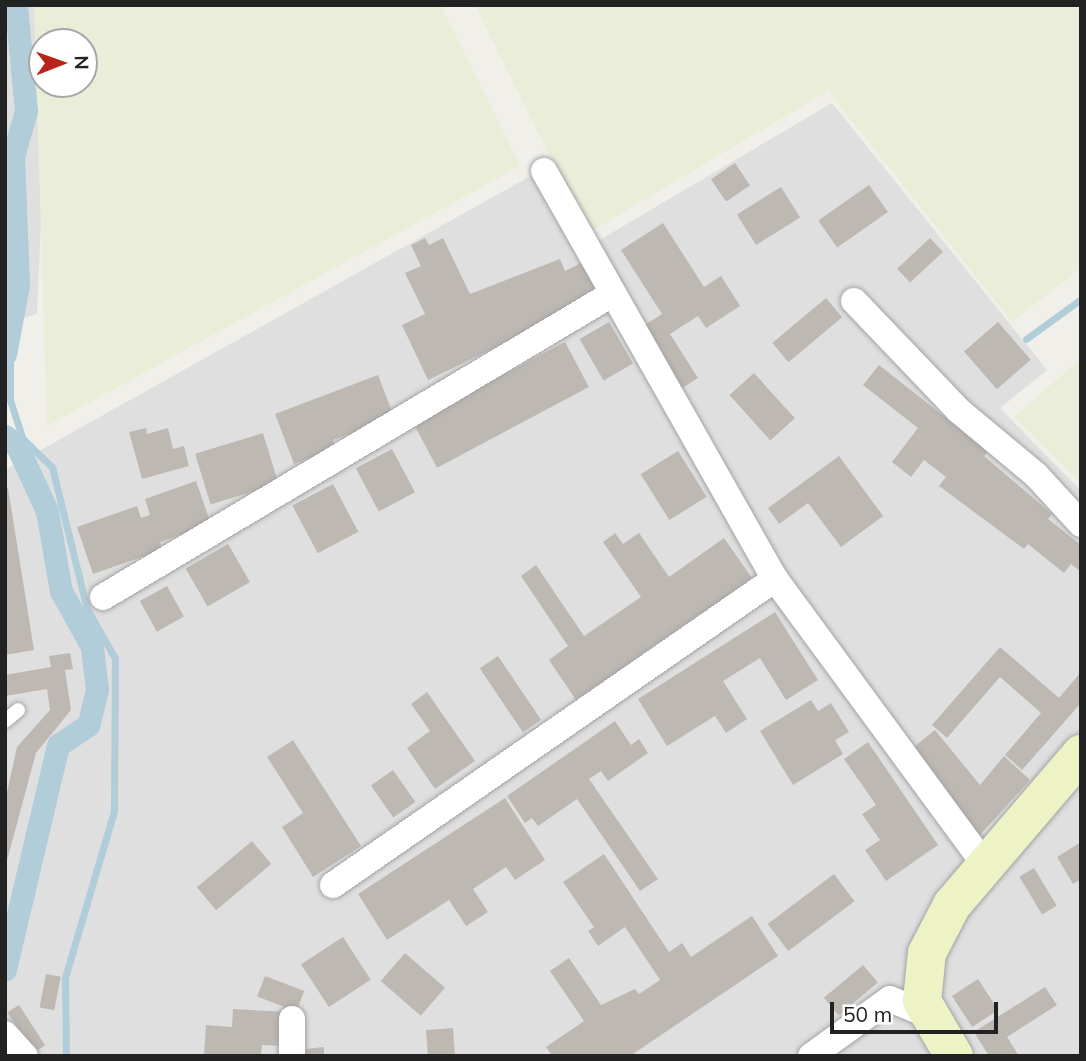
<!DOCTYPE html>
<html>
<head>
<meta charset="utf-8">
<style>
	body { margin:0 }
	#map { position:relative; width:1086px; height:1061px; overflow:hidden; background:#f1efea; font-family:Mulish,sans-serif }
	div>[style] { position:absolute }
	.residential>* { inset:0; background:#e0dfdf }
	.farmland>* { inset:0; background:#eaedd8 }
	.stream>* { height:7px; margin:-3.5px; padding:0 3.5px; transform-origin:3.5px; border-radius:3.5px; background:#b0cdd9 }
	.canal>* { height:23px; margin:-11.5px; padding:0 11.5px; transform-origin:11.5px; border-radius:11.5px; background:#b0cdd9 }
	.building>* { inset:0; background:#beb8b3; transform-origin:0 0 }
	.roads { filter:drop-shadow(0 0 2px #a3a3a3) drop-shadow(0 0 2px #a3a3a3) }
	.service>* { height:14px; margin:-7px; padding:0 7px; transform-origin:7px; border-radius:7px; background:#fff }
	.minor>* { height:26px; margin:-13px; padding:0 13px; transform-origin:13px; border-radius:13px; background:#fff }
	.secondary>* { height:38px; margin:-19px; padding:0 19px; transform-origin:19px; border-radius:19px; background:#eef3c6 }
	span { translate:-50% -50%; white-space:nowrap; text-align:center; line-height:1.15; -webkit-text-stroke:6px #fff; paint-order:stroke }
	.frame { position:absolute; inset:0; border:7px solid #222; pointer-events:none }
	.north { position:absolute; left:28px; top:28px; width:70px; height:70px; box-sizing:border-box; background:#fff; border:2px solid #a7a7a7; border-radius:50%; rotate:89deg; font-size:19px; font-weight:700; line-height:28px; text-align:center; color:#222 }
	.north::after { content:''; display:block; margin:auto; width:24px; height:32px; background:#ba2319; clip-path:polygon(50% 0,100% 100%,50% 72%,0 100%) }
	.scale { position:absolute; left:830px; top:1002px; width:168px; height:32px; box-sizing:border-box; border:4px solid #222; border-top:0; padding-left:9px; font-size:21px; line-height:24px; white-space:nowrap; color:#222; -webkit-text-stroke:5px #fff; paint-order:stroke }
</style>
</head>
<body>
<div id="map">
	<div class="residential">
		<div style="clip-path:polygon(5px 5px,50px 5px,42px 42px,47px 84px,37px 314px,5px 324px)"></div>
		<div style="clip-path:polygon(832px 103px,1047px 370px,1000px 408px,1081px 491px,1081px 1056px,5px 1056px,5px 470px,534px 174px,581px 251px)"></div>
	</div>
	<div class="farmland">
		<div style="clip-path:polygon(evenodd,34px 5px,441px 5px,520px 166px,47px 426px,34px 5px,42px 42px,84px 42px,84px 84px,42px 84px,42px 42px)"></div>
		<div style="clip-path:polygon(475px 5px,1081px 5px,1081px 268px,1012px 322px,828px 91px,588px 233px)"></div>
		<div style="clip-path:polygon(1081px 359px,1081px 483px,1014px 417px)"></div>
	</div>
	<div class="stream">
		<div style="left:10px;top:339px;width:61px;rotate:90deg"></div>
		<div style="left:10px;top:400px;width:40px;rotate:72deg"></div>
		<div style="left:22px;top:438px;width:42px;rotate:44deg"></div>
		<div style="left:52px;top:467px;width:146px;rotate:76.2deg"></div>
		<div style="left:87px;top:609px;width:56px;rotate:60.3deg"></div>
		<div style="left:115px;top:658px;width:153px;rotate:90.4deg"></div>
		<div style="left:114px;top:811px;width:173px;rotate:106.4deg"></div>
		<div style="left:65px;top:977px;width:79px;rotate:89.3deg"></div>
		<div style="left:1026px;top:339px;width:68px;rotate:-36deg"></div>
	</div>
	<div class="canal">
		<div style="left:5px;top:354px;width:70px;rotate:-79.3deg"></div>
		<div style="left:18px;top:285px;width:129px;rotate:-92.2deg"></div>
		<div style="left:13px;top:156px;width:47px;rotate:-73.9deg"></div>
		<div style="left:26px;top:111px;width:106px;rotate:-95.4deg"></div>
		<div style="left:5px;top:436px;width:16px;rotate:40deg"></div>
		<div style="left:17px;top:446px;width:72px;rotate:65.2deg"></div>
		<div style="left:47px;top:511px;width:81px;rotate:80.1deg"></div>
		<div style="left:61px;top:591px;width:64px;rotate:61deg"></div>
		<div style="left:92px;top:647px;width:43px;rotate:83.4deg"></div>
		<div style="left:97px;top:690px;width:36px;rotate:104deg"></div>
		<div style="left:88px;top:725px;width:36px;rotate:146deg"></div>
		<div style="left:58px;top:745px;width:231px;rotate:103.3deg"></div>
	</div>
	<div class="building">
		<div style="left:735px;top:163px;width:27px;height:29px;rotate:56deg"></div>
		<div style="left:869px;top:185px;width:33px;height:62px;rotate:55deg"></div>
		<div style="left:781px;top:187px;width:36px;height:52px;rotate:58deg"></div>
		<div style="clip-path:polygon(663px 223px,704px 287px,721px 276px,740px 306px,706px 328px,698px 316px,670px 334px,698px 378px,682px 388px,643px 326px,662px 314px,621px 250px)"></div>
		<div style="clip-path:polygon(425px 238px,429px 245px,443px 238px,470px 294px,560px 259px,565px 271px,583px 262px,599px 297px,428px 380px,402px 325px,425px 314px,405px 273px,421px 266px,411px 245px)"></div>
		<div style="left:930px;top:238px;width:19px;height:45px;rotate:47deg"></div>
		<div style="left:826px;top:298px;width:25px;height:70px;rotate:50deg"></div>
		<div style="left:609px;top:322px;width:48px;height:34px;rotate:60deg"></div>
		<div style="left:998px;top:322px;width:50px;height:45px;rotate:49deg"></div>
		<div style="left:565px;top:342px;width:51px;height:172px;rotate:62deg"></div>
		<div style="clip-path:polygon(879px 365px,988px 451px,984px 456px,1052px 514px,1048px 519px,1081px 545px,1081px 572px,1071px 564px,1064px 573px,1028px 544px,1024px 549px,939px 486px,946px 477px,924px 460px,911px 477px,892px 462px,918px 428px,863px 385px)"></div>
		<div style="left:754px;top:373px;width:61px;height:33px;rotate:48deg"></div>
		<div style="clip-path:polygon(378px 375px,394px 417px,333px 440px,336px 448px,294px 464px,275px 414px)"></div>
		<div style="clip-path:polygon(146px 428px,147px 434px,168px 428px,173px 449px,184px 446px,189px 466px,142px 479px,129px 432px)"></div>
		<div style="left:263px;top:433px;width:53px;height:71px;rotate:73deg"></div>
		<div style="left:392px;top:449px;width:49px;height:41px;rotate:62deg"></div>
		<div style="left:678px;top:451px;width:54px;height:44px;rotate:58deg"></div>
		<div style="clip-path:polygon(839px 456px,883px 516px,841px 547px,808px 503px,779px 524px,768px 508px)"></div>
		<div style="clip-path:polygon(196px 481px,211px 524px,160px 542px,162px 550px,93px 574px,77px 527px,137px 506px,141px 518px,150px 515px,145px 499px)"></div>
		<div style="left:333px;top:484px;width:54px;height:46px;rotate:62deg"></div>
		<div style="clip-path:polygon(8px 488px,34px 650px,5px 655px,5px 489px)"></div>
		<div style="clip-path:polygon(615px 533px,623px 544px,639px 533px,669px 577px,724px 538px,752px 578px,576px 700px,549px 660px,568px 646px,521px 576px,536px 565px,584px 636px,641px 597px,603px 542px)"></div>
		<div style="left:228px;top:544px;width:44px;height:49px;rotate:60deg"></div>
		<div style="left:167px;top:586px;width:35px;height:31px;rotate:61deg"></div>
		<div style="clip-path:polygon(775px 612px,818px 680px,786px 700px,760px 658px,723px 681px,747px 719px,726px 733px,715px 716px,667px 746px,638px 699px)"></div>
		<div style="clip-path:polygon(1000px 647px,1059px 698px,1081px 672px,1081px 703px,1022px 770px,1005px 755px,1041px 713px,1000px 677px,947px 738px,932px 725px)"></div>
		<div style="clip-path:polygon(70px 653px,73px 669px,65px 670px,71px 710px,36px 753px,5px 868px,5px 801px,17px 747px,50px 710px,47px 689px,5px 696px,5px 675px,51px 667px,49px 656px)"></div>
		<div style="left:498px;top:656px;width:77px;height:22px;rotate:56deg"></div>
		<div style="clip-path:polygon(427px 692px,475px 761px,435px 789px,407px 748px,430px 731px,411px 704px)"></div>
		<div style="clip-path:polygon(811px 700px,818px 711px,831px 703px,849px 732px,835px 740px,843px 754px,793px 785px,760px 731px)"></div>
		<div style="clip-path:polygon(615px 721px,631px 745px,639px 739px,648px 753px,608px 781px,601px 771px,589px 779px,658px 879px,640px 891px,577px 799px,538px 826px,532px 818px,525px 823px,507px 796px)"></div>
		<div style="clip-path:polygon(935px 730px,980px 785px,1004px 756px,1030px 780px,980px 835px,909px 751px)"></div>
		<div style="clip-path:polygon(293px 740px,361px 846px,313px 877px,282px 827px,303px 813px,267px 757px)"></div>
		<div style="clip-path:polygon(868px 742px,938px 845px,886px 881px,865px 850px,880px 840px,862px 814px,876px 805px,844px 759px)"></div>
		<div style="left:393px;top:770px;width:39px;height:27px;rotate:55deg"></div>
		<div style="clip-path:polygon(505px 798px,545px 860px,515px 880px,506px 867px,473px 889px,488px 912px,466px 926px,449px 900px,387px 940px,358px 894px)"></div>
		<div style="left:252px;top:841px;width:30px;height:72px;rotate:50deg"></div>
		<div style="clip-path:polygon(1081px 842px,1081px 879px,1073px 884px,1057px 857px)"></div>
		<div style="clip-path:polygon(604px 854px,669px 952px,682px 943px,691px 957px,752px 916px,778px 956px,630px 1056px,552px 1056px,546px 1047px,584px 1021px,550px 971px,569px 958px,601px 1005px,635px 989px,639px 994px,660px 980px,625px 927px,598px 946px,588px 931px,594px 927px,563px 882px)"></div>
		<div style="left:1034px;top:868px;width:44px;height:17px;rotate:59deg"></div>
		<div style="left:834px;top:874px;width:34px;height:83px;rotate:53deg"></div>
		<div style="left:343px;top:937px;width:51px;height:50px;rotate:57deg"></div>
		<div style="left:405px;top:953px;width:53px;height:37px;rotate:41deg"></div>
		<div style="left:863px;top:965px;width:23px;height:51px;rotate:50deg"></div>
		<div style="left:46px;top:974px;width:15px;height:34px;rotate:11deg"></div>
		<div style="left:265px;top:976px;width:42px;height:22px;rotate:21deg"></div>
		<div style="left:978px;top:979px;width:37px;height:31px;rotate:57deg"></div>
		<div style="clip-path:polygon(1045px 987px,1057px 1005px,1007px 1037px,1019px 1056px,989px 1056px,974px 1032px)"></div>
		<div style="left:19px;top:1005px;width:48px;height:14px;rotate:57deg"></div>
		<div style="clip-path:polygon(233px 1009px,286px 1012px,284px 1046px,262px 1045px,261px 1054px,253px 1056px,204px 1056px,206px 1025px,232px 1027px)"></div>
		<div style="left:453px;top:1028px;width:26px;height:27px;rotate:86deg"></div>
		<div style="clip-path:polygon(324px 1047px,324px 1056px,297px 1056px,296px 1050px)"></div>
	</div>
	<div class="roads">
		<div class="service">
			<div style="left:5px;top:721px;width:17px;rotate:-40deg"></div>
		</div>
		<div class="minor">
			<div style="left:544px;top:171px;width:469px;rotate:60.5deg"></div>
			<div style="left:775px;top:579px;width:355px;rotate:53.7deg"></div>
			<div style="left:854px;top:301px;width:151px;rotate:46.3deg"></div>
			<div style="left:958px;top:410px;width:102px;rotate:39.8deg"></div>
			<div style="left:1036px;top:475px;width:67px;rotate:47.4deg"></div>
			<div style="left:103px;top:597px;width:592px;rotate:-30.76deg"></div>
			<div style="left:333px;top:885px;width:538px;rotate:-34.7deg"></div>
			<div style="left:292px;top:1019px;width:37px;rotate:90deg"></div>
			<div style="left:5px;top:1034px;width:30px;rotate:48deg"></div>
			<div style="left:811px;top:1056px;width:97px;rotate:-35.8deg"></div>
			<div style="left:890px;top:999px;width:41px;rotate:22.8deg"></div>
		</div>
		<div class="secondary">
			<div style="left:954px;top:1056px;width:64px;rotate:-120.2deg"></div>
			<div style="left:922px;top:1001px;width:48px;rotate:-84.1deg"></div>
			<div style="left:927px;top:953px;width:54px;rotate:-62.5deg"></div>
			<div style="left:952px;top:905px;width:199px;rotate:-49.5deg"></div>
		</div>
	</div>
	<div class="frame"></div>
	<div class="north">N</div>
	<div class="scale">50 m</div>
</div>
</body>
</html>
